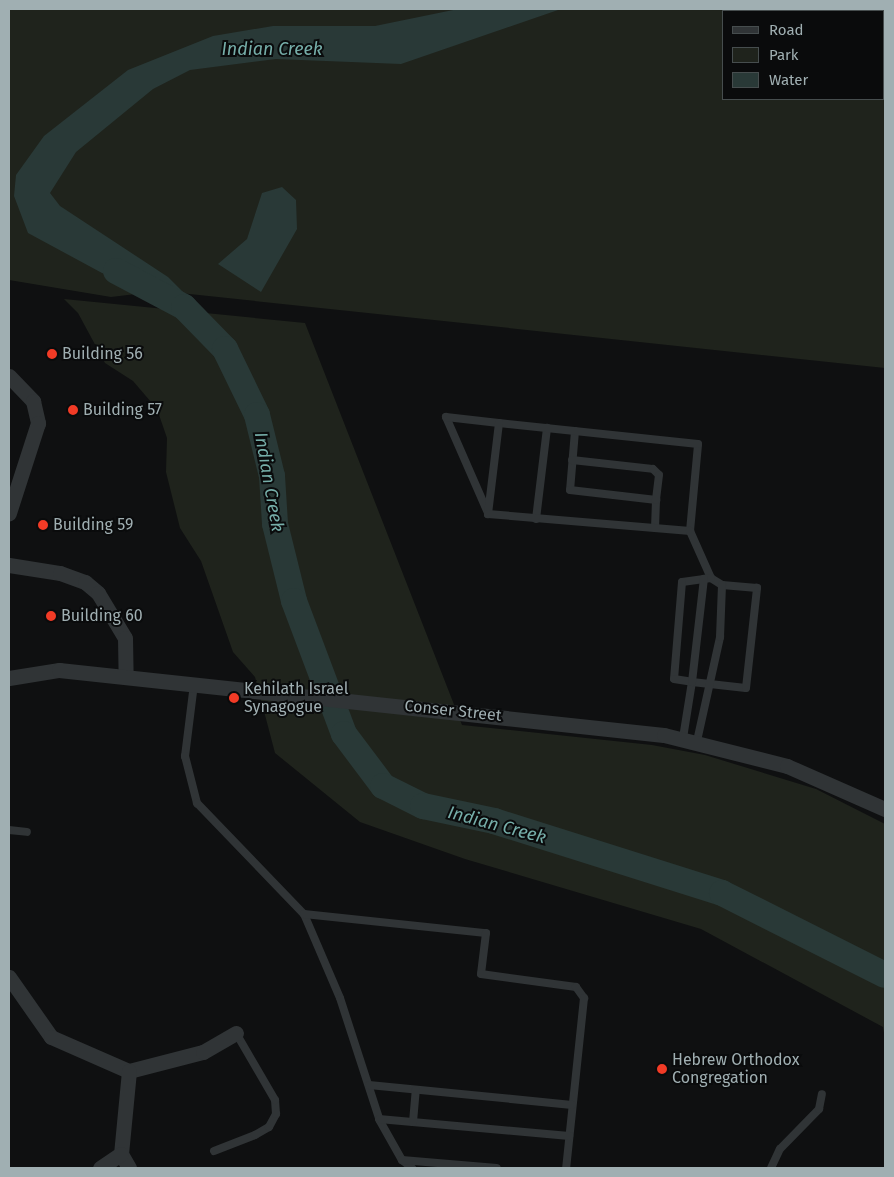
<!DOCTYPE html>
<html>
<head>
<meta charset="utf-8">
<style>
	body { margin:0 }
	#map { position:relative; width:894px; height:1177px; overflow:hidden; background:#0f1011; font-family:"Fira Sans",sans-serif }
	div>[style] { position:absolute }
	.green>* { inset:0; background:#1f231c }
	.water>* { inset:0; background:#293937 }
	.river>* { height:26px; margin:-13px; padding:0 13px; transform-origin:13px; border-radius:13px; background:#293937 }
	.service>* { height:8px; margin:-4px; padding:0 4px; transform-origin:4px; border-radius:4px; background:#303436 }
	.minor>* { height:15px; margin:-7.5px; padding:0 7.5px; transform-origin:7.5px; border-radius:7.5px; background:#303436 }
	.dots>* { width:14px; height:14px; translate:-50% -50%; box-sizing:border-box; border:2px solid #0a0b0c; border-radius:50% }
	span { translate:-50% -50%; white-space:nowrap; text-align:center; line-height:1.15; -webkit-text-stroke:4px #0a0b0c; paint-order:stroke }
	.poi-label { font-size:16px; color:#a0afb2 }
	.left { translate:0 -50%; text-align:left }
	.street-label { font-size:16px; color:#a0afb2 }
	.water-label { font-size:18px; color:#76aea9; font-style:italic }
	.frame { position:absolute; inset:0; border:10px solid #a0afb2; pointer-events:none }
	.legend { position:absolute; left:722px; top:10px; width:162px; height:90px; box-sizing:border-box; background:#0a0b0c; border:1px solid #464d4e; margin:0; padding:6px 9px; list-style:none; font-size:15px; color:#a0afb2 }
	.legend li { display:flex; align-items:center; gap:10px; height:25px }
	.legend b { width:25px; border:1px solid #464d4e }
</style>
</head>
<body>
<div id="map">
	<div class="green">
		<div style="clip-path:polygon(evenodd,9px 9px,885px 9px,885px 368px,161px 291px,111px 297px,9px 280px,9px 9px,723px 11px,883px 11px,883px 99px,723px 99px,723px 11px)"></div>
		<div style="clip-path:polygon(64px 299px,305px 323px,462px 725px,652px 745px,705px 755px,816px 789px,885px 824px,885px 1039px,883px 1027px,701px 929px,465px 859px,360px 822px,275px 753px,255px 677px,233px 652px,201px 561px,180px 528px,166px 472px,167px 438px,157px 409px,133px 381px,105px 363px,78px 313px)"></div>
	</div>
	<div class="water">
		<div style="clip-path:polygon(458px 9px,561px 9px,401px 64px,276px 59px,190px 70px,153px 89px,76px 152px,50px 193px,60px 206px,168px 277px,185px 294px,102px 273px,28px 233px,14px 196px,16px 175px,44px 136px,128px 70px,213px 36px,273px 26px,375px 26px)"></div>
		<div style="clip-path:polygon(282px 187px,296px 200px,297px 229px,261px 292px,218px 264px,247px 239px,262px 193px)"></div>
	</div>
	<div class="river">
		<div style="left:116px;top:271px;width:77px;rotate:27.9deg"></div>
		<div style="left:184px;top:307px;width:59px;rotate:45.7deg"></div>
		<div style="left:225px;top:349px;width:73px;rotate:64.1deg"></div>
		<div style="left:257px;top:415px;width:63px;rotate:76.2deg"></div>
		<div style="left:272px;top:476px;width:48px;rotate:86.4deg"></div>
		<div style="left:275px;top:524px;width:79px;rotate:76.1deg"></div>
		<div style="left:294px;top:601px;width:142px;rotate:69.4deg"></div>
		<div style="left:344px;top:734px;width:65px;rotate:53.1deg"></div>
		<div style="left:383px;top:786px;width:45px;rotate:26.6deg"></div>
		<div style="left:423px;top:806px;width:73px;rotate:11.9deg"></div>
		<div style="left:494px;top:821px;width:239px;rotate:17.5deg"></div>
		<div style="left:722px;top:893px;width:182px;rotate:26.7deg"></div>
	</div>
	<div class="service">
		<div style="left:575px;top:431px;width:59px;rotate:94.8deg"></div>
		<div style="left:570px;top:490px;width:87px;rotate:6.6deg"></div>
		<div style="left:656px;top:500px;width:28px;rotate:92deg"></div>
		<div style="left:572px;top:460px;width:81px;rotate:6.3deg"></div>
		<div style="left:653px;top:469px;width:8px;rotate:45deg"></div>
		<div style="left:659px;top:475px;width:25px;rotate:97deg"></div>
		<div style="left:488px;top:513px;width:105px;rotate:-113.6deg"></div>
		<div style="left:446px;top:417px;width:53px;rotate:6.5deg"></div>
		<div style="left:536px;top:519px;width:92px;rotate:-83.1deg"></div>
		<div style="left:690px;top:531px;width:87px;rotate:-84.7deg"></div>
		<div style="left:698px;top:444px;width:200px;rotate:-174deg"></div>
		<div style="left:499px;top:423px;width:92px;rotate:96.9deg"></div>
		<div style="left:488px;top:514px;width:203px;rotate:4.8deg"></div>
		<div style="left:690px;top:531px;width:51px;rotate:65.9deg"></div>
		<div style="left:194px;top:684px;width:73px;rotate:97.1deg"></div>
		<div style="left:185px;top:756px;width:49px;rotate:75.7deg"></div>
		<div style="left:197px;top:803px;width:154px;rotate:46.1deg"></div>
		<div style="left:304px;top:914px;width:91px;rotate:66.8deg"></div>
		<div style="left:340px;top:998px;width:129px;rotate:72deg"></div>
		<div style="left:380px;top:1121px;width:45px;rotate:60.6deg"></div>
		<div style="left:402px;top:1160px;width:13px;rotate:39deg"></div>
		<div style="left:683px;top:738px;width:57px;rotate:-80.9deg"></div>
		<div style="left:692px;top:682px;width:54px;rotate:6.3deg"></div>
		<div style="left:746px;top:688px;width:101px;rotate:-83.7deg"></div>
		<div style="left:757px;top:588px;width:35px;rotate:-175deg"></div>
		<div style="left:722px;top:585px;width:13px;rotate:-148deg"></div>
		<div style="left:711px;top:578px;width:29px;rotate:172deg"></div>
		<div style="left:682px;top:582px;width:97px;rotate:94.7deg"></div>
		<div style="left:674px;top:679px;width:18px;rotate:9deg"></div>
		<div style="left:692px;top:682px;width:104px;rotate:-83.4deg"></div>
		<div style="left:697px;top:741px;width:107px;rotate:-77.5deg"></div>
		<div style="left:720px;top:637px;width:52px;rotate:-87.8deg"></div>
		<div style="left:9px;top:830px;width:18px;rotate:6deg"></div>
		<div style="left:304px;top:914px;width:183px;rotate:6deg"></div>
		<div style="left:486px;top:933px;width:41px;rotate:97deg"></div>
		<div style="left:481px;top:974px;width:96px;rotate:7.8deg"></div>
		<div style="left:576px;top:987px;width:14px;rotate:54deg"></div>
		<div style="left:584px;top:998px;width:171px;rotate:96deg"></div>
		<div style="left:369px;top:1085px;width:204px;rotate:5.6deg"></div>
		<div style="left:379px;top:1119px;width:191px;rotate:5.1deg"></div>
		<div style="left:413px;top:1122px;width:32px;rotate:-85deg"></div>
		<div style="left:214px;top:1151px;width:44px;rotate:-21.3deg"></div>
		<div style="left:255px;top:1135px;width:16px;rotate:-30deg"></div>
		<div style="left:269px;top:1127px;width:15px;rotate:-62deg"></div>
		<div style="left:276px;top:1114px;width:14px;rotate:-94deg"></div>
		<div style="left:275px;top:1100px;width:78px;rotate:-120.2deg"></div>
		<div style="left:402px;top:1160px;width:95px;rotate:4.8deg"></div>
		<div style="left:771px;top:1168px;width:21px;rotate:-65deg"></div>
		<div style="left:780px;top:1149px;width:56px;rotate:-45.7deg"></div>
		<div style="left:819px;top:1109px;width:15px;rotate:-79deg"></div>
	</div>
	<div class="minor">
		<div style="left:9px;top:376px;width:35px;rotate:46deg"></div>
		<div style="left:33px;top:401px;width:23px;rotate:77deg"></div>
		<div style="left:38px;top:423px;width:95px;rotate:107.9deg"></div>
		<div style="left:9px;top:565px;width:52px;rotate:8.9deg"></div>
		<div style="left:60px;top:573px;width:27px;rotate:20deg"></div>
		<div style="left:85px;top:582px;width:17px;rotate:40deg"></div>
		<div style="left:98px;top:593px;width:52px;rotate:59deg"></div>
		<div style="left:125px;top:638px;width:39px;rotate:89deg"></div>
		<div style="left:9px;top:678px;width:51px;rotate:-9.1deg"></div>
		<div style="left:59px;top:670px;width:608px;rotate:6.13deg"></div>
		<div style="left:664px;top:735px;width:127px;rotate:14.1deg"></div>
		<div style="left:787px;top:766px;width:107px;rotate:23.7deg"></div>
		<div style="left:9px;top:977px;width:73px;rotate:55deg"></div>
		<div style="left:51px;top:1037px;width:85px;rotate:23.6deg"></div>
		<div style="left:129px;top:1071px;width:76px;rotate:-14.4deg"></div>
		<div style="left:203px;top:1052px;width:38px;rotate:-30deg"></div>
		<div style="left:129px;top:1071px;width:83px;rotate:95.5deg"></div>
		<div style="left:121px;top:1154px;width:16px;rotate:60deg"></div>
		<div style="left:100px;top:1168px;width:25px;rotate:-34deg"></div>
	</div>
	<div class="dots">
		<div style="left:52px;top:354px;background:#f23b26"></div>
		<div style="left:73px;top:410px;background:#f23b26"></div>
		<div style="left:43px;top:525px;background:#f23b26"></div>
		<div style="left:51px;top:616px;background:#f23b26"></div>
		<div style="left:234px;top:698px;background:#f23b26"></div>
		<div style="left:662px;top:1069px;background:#f23b26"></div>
	</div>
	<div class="poi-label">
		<span class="left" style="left:62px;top:354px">Building 56</span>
		<span class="left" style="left:83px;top:410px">Building 57</span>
		<span class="left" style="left:53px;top:525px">Building 59</span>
		<span class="left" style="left:61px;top:616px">Building 60</span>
		<span class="left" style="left:244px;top:698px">Kehilath Israel<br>Synagogue</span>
		<span class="left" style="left:672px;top:1069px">Hebrew Orthodox<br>Congregation</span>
	</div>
	<div class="street-label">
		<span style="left:453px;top:711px;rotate:6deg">Conser Street</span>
	</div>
	<div class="water-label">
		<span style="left:272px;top:49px">Indian Creek</span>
		<span style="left:269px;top:482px;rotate:80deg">Indian Creek</span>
		<span style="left:497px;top:825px;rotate:15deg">Indian Creek</span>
	</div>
	<div class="frame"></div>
	<ul class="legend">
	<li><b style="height:6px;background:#303436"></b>Road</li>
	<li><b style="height:14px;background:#1f231c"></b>Park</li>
	<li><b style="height:14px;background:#293937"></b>Water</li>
	</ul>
</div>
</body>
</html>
